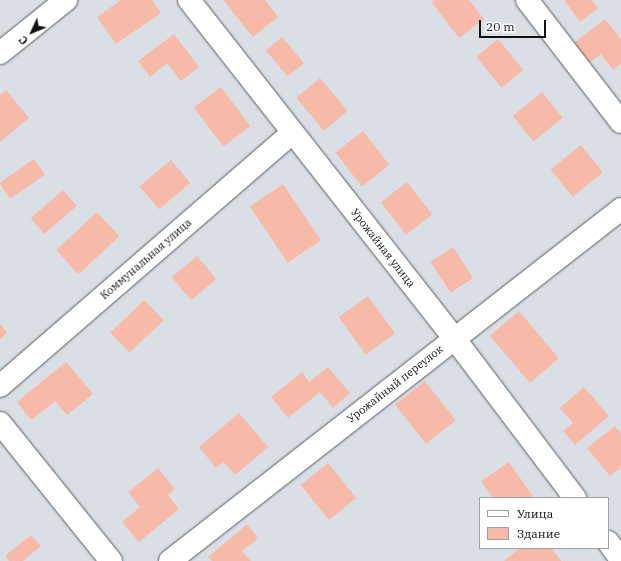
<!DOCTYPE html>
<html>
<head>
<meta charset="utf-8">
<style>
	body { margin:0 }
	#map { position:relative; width:621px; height:561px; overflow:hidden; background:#d9dfe5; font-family:"IBM Plex Serif",serif }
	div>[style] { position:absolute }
	.building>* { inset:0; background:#f7baa8; transform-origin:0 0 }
	.roads { filter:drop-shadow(0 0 1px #585d62) drop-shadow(0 0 1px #585d62) }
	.minor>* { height:22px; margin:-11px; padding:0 11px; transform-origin:11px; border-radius:11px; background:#fff }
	span { translate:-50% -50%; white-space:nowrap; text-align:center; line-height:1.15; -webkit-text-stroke:4px #fff; paint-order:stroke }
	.street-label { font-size:11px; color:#0f1113 }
	.legend { position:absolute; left:479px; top:497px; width:130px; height:52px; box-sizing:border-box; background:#fff; border:1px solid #9fa0a1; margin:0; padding:5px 7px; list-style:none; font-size:12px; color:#0f1113 }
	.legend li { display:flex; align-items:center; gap:8px; height:20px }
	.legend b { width:20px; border:1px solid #9fa0a1 }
	.north { position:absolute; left:12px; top:12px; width:40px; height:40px; -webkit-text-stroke:3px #fff; paint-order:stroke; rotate:226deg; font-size:11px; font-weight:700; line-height:16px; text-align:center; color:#0f1113 }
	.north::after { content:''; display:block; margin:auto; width:14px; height:18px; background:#0f1113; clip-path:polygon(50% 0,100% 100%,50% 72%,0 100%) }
	.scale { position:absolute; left:479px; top:20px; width:67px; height:18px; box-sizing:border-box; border:2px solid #0f1113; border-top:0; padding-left:5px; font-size:12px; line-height:14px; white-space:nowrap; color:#0f1113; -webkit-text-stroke:3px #fff; paint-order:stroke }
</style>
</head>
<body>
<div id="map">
	<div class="building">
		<div style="clip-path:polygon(121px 0,152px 0,161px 13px,116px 44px,97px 17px)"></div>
		<div style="clip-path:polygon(223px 0,265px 0,278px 17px,253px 37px)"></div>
		<div style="clip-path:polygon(435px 0,469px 0,484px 19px,459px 38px,432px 3px)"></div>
		<div style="clip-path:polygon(564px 0,592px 0,598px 8px,580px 22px)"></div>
		<div style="clip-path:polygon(605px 19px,621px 39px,621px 64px,613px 70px,601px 54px,585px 66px,570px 46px)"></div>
		<div style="clip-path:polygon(174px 34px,199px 67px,181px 81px,167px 63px,150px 77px,138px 61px)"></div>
		<div style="left:282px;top:37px;width:34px;height:21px;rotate:50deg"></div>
		<div style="left:498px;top:39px;width:40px;height:28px;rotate:51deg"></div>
		<div style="left:320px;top:78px;width:43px;height:31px;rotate:50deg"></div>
		<div style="left:221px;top:87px;width:49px;height:34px;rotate:53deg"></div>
		<div style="clip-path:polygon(6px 90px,29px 118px,0 142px,0 95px)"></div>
		<div style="left:542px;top:92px;width:33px;height:38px;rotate:51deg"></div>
		<div style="left:363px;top:131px;width:43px;height:35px;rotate:52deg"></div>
		<div style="left:581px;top:145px;width:35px;height:39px;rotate:51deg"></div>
		<div style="left:34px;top:159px;width:19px;height:42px;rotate:55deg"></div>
		<div style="left:171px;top:160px;width:30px;height:41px;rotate:50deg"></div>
		<div style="left:407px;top:182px;width:41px;height:33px;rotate:52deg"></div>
		<div style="left:283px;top:184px;width:68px;height:40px;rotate:56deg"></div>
		<div style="left:63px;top:190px;width:21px;height:43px;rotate:49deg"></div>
		<div style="left:97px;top:212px;width:33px;height:56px;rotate:47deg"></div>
		<div style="left:453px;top:247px;width:37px;height:27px;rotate:57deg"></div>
		<div style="left:197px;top:256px;width:30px;height:33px;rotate:50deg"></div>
		<div style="left:368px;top:296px;width:46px;height:36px;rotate:54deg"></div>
		<div style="left:144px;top:300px;width:28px;height:47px;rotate:46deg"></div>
		<div style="left:519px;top:311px;width:62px;height:38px;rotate:50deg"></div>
		<div style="clip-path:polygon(0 324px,7px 333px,0 339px)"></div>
		<div style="clip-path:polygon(66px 362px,93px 394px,67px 415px,55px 401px,31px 420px,17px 402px)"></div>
		<div style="clip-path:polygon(328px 367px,350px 393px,333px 408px,320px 392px,288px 418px,271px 397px,302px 372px,309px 382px)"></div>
		<div style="left:425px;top:381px;width:50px;height:38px;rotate:52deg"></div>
		<div style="clip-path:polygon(584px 387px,609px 416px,575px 445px,563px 431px,573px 423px,560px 408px)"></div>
		<div style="clip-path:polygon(239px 413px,268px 447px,235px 475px,223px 462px,216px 468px,199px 447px)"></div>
		<div style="clip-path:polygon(615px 426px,621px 434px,621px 467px,610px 476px,587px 448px)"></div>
		<div style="clip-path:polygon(509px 462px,534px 498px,493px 498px,481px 481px)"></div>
		<div style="left:328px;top:463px;width:45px;height:35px;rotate:51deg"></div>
		<div style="clip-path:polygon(158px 468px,175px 489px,168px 495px,179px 509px,139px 542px,122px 522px,140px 507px,128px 492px)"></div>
		<div style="clip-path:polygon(247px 524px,258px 538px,242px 551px,251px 561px,212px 561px,208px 557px)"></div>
		<div style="clip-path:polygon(31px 535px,41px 546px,23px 561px,9px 561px,5px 556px)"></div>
		<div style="clip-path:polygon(520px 548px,551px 548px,561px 561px,504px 561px)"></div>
	</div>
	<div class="roads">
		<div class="minor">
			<div style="left:189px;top:0;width:429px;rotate:51.9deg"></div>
			<div style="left:454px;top:338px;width:201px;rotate:52.9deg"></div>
			<div style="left:527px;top:0;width:154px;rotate:52.4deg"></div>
			<div style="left:0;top:53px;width:85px;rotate:-38.8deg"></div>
			<div style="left:0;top:386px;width:386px;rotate:-40.9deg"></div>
			<div style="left:0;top:423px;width:177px;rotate:51.2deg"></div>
			<div style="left:608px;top:542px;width:21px;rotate:53deg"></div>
			<div style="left:170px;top:561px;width:572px;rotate:-37.97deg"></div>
		</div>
	</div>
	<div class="street-label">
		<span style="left:383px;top:248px;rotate:52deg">Урожайная улица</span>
		<span style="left:146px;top:259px;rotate:-41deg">Коммунальная улица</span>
		<span style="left:395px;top:384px;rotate:-38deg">Урожайный переулок</span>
	</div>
	<ul class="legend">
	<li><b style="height:5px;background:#fff"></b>Улица</li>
	<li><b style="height:11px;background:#f7baa8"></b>Здание</li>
	</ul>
	<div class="north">С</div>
	<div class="scale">20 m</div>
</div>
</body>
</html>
